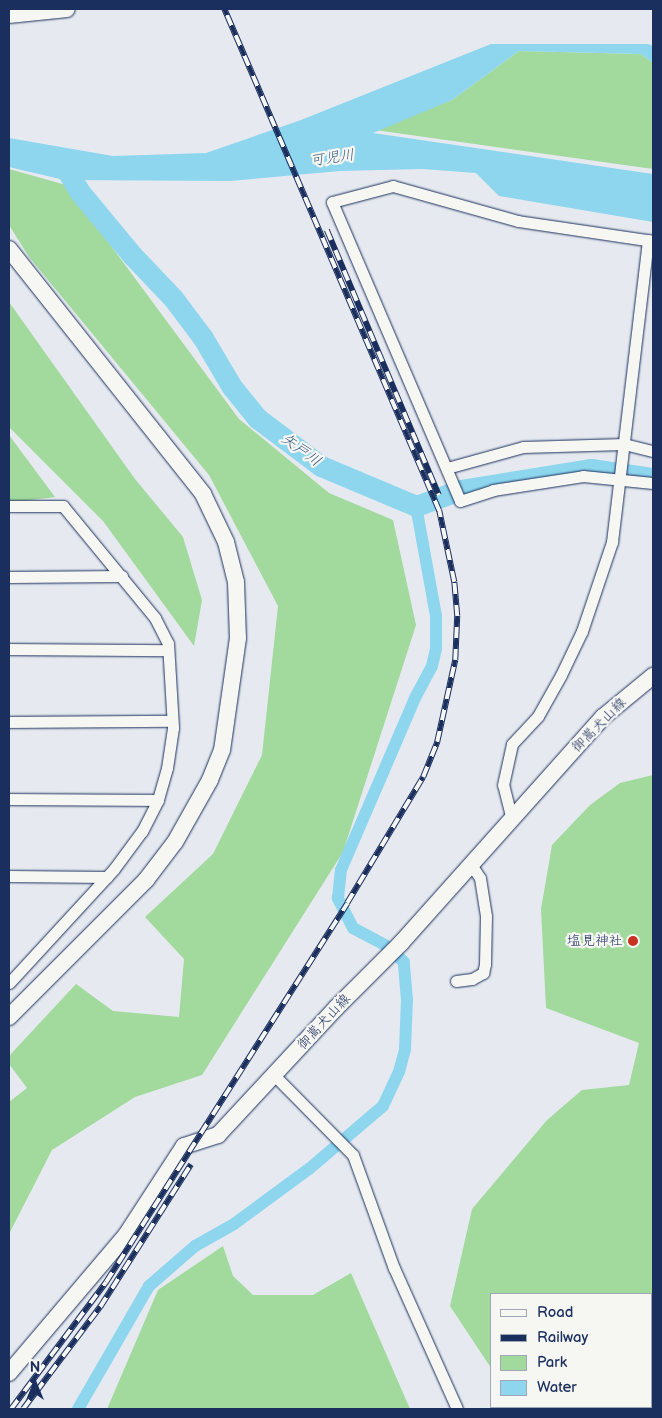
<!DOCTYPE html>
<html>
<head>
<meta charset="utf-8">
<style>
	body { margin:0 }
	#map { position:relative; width:662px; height:1418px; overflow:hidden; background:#e6eaf0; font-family:"Balsamiq Sans","Klee One",sans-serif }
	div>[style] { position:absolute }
	.green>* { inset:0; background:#a2d99d }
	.water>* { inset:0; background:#8dd6ee }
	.canal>* { height:12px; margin:-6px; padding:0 6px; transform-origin:6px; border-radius:6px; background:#8dd6ee }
	.river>* { height:21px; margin:-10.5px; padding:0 10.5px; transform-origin:10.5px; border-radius:10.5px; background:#8dd6ee }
	.roads { filter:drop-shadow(0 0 1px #1b2f5e) drop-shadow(0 0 1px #1b2f5e) }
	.street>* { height:11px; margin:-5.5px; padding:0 5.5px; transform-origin:5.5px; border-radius:5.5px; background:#f6f6f2 }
	.secondary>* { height:16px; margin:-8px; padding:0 8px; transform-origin:8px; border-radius:8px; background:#f6f6f2 }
	.rail>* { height:5.5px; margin-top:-2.75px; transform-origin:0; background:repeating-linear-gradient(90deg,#f6f6f2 0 11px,#1b2f5e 0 22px); box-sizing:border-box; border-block:1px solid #1b2f5e }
	.dots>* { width:14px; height:14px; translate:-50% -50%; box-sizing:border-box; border:2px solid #f6f6f2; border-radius:50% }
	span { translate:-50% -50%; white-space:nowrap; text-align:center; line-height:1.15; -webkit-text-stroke:4.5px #f6f6f2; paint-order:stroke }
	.street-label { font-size:14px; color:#1b2f5e }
	.poi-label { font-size:14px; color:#1b2f5e }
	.right { translate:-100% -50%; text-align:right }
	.water-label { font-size:15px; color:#385982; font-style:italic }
	.frame { position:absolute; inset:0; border:10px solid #1b2f5e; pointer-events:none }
	.legend { position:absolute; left:490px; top:1293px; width:162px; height:115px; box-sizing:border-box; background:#f6f6f2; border:1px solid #9ea6b7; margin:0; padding:6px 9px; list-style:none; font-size:15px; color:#1b2f5e }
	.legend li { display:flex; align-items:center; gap:10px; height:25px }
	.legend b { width:25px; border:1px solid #9ea6b7 }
	.north { position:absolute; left:10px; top:1358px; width:50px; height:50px; -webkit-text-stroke:4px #f6f6f2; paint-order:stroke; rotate:0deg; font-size:14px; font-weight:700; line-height:20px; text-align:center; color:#1b2f5e }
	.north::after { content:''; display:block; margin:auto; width:18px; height:22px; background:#1b2f5e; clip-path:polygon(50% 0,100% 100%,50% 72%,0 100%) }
</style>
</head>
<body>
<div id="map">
	<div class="green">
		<div style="clip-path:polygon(519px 51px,641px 54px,653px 63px,653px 169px,375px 130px,452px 100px)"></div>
		<div style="clip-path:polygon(9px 169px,66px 185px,239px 419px,329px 493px,393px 520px,416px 625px,343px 852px,202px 1075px,135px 1097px,52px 1150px,9px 1234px,9px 1102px,27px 1088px,9px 1064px,9px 1056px,76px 984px,113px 1011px,179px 1017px,184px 959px,145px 917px,213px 854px,262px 755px,278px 606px,209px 475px,29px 257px,9px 225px)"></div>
		<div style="clip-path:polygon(9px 302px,135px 479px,183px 537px,202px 600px,194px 646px,103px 521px,9px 427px)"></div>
		<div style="clip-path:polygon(9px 435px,55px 497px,9px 503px)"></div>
		<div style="clip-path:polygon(653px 775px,653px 1409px,518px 1409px,517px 1407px,651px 1407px,651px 1294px,491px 1294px,491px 1368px,450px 1306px,472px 1209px,547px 1120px,582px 1090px,629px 1085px,639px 1043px,546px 1008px,541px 909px,552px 845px,590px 805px,620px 783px)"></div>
		<div style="clip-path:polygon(223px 1246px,233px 1276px,253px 1295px,313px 1295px,351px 1273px,410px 1409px,107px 1409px,158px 1290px)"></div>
	</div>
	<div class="water">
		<div style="clip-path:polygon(491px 44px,648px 44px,653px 46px,653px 63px,641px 54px,519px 51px,452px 100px,373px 133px,653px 174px,653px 222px,499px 196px,476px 173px,422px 169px,340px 171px,230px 181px,64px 180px,9px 167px,9px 138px,113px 156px,206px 153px,301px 120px)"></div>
	</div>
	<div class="canal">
		<div style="left:78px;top:1409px;width:142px;rotate:-60deg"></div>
		<div style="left:149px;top:1286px;width:61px;rotate:-41deg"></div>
		<div style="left:195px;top:1246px;width:45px;rotate:-29.4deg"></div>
		<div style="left:234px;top:1224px;width:93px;rotate:-36.3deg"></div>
		<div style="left:309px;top:1169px;width:97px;rotate:-40.4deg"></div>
		<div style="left:383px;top:1106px;width:38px;rotate:-65deg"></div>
		<div style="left:399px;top:1072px;width:24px;rotate:-75deg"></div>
		<div style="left:405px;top:1049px;width:49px;rotate:-87.7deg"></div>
		<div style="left:407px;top:1000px;width:38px;rotate:-95deg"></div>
		<div style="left:404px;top:962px;width:25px;rotate:-138deg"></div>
		<div style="left:385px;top:945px;width:36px;rotate:-152deg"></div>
		<div style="left:353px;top:928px;width:34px;rotate:-117deg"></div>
		<div style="left:338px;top:898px;width:28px;rotate:-84deg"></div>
		<div style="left:341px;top:870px;width:187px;rotate:-66.7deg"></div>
		<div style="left:415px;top:698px;width:36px;rotate:-62deg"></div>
		<div style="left:432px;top:666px;width:18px;rotate:-77deg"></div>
		<div style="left:436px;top:648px;width:32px;rotate:-90deg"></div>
		<div style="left:436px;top:616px;width:112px;rotate:-100.3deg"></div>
	</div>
	<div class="river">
		<div style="left:66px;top:169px;width:26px;rotate:59deg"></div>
		<div style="left:79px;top:191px;width:83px;rotate:50.4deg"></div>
		<div style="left:132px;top:255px;width:59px;rotate:46.4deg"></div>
		<div style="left:173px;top:298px;width:50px;rotate:53.1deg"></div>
		<div style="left:203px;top:338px;width:57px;rotate:59.4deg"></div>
		<div style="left:232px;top:387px;width:40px;rotate:51deg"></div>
		<div style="left:257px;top:418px;width:80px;rotate:36.9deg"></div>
		<div style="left:321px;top:466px;width:103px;rotate:22.8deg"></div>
		<div style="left:416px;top:506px;width:47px;rotate:-20deg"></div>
		<div style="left:460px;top:490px;width:133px;rotate:-9.1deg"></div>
		<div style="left:591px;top:469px;width:63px;rotate:8.3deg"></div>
	</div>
	<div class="roads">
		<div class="street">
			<div style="left:653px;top:241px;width:136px;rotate:-171.6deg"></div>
			<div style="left:518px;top:221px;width:130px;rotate:-164.4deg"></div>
			<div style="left:393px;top:186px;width:63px;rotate:165.3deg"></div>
			<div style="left:332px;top:202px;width:325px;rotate:66.8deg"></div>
			<div style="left:460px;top:501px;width:35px;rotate:-18deg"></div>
			<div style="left:493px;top:490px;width:91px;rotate:-8.8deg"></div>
			<div style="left:583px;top:476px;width:70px;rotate:5.7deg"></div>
			<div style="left:447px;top:468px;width:79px;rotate:-15.4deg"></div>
			<div style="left:523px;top:447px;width:101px;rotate:-1.7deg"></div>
			<div style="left:624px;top:444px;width:30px;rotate:14deg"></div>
			<div style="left:9px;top:506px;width:54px"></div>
			<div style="left:63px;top:506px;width:145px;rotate:50.6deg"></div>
			<div style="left:155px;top:618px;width:28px;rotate:63deg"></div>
			<div style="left:168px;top:643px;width:85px;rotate:86.6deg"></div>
			<div style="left:173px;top:728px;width:40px;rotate:98.5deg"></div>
			<div style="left:167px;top:768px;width:33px;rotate:106deg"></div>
			<div style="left:158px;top:800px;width:35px;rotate:117deg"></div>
			<div style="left:142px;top:831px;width:47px;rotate:126.4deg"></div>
			<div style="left:114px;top:869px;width:155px;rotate:132.6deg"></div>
			<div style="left:9px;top:577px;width:113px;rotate:-0.5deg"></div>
			<div style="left:9px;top:649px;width:159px;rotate:0.4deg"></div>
			<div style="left:9px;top:722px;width:163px;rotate:-0.4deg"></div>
			<div style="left:9px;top:799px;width:149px;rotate:0.4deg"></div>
			<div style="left:512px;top:820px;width:36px;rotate:-104deg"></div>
			<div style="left:503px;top:785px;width:42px;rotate:-77.6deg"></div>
			<div style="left:512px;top:744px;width:38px;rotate:-47deg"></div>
			<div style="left:538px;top:716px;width:47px;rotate:-60.7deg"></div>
			<div style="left:561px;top:675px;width:49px;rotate:-64.5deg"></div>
			<div style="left:582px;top:631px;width:94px;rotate:-71.4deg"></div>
			<div style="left:612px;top:542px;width:304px;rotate:-83.2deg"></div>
			<div style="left:9px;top:876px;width:98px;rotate:0.6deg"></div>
			<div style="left:456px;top:981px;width:16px;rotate:-7deg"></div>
			<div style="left:472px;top:979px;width:13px;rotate:-29deg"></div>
			<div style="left:483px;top:973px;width:9px;rotate:-77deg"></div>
			<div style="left:485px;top:964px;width:48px;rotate:-88.8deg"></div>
			<div style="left:486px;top:916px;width:38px;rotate:-99deg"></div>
			<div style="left:480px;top:878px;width:14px;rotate:-124deg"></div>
			<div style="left:274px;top:1075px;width:112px;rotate:45.4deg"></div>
			<div style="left:353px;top:1155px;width:120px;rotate:70.1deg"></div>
			<div style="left:394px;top:1268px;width:154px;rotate:65.9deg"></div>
		</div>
		<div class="secondary">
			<div style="left:9px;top:15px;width:58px;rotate:-5.9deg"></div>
			<div style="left:9px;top:249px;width:313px;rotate:51.6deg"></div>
			<div style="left:203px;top:494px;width:53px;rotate:64.4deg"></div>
			<div style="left:226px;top:542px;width:41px;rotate:76deg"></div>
			<div style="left:236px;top:582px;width:56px;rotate:88deg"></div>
			<div style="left:238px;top:638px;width:113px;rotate:98.1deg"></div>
			<div style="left:222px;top:750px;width:32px;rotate:112deg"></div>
			<div style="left:210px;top:780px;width:71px;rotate:119.4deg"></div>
			<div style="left:175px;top:842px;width:48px;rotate:127.3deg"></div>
			<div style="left:146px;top:880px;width:194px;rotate:135deg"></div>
			<div style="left:9px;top:1373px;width:181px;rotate:-49.7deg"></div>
			<div style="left:126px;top:1235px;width:106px;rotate:-56.9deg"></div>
			<div style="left:184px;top:1146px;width:36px;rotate:-18deg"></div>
			<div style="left:218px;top:1135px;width:173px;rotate:-47.1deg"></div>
			<div style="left:336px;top:1008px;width:92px;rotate:-45deg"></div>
			<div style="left:401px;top:943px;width:303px;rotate:-48.2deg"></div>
			<div style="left:603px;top:717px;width:65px;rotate:-39.4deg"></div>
		</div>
	</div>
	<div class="rail">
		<div style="left:327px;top:230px;width:288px;rotate:67.1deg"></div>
		<div style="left:11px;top:1409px;width:159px;rotate:-53.2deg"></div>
		<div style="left:106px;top:1282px;width:449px;rotate:-57.5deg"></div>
		<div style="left:347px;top:903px;width:147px;rotate:-58.9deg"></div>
		<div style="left:423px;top:777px;width:38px;rotate:-68deg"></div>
		<div style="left:437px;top:742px;width:84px;rotate:-77.6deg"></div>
		<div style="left:455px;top:660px;width:44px;rotate:-87.4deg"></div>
		<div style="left:457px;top:616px;width:34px;rotate:-95deg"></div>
		<div style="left:454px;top:582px;width:73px;rotate:-101.9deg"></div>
		<div style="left:439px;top:511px;width:546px;rotate:-113.18deg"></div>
		<div style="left:23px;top:1409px;width:128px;rotate:-53deg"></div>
		<div style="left:100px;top:1307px;width:169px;rotate:-57.5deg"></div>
	</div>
	<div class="dots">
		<div style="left:633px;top:941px;background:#c8321e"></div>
	</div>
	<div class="street-label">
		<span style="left:599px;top:725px;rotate:-45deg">御嵩犬山線</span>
		<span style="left:324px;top:1022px;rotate:-47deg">御嵩犬山線</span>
	</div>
	<div class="poi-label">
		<span class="right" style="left:623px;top:941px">塩見神社</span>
	</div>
	<div class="water-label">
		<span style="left:332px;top:158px;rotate:-8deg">可児川</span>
		<span style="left:301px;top:450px;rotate:36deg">矢戸川</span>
	</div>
	<div class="frame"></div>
	<ul class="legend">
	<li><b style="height:6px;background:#f6f6f2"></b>Road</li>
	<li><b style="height:6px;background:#1b2f5e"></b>Railway</li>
	<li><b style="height:14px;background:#a2d99d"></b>Park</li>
	<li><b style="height:14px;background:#8dd6ee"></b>Water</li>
	</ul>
	<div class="north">N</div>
</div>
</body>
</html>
